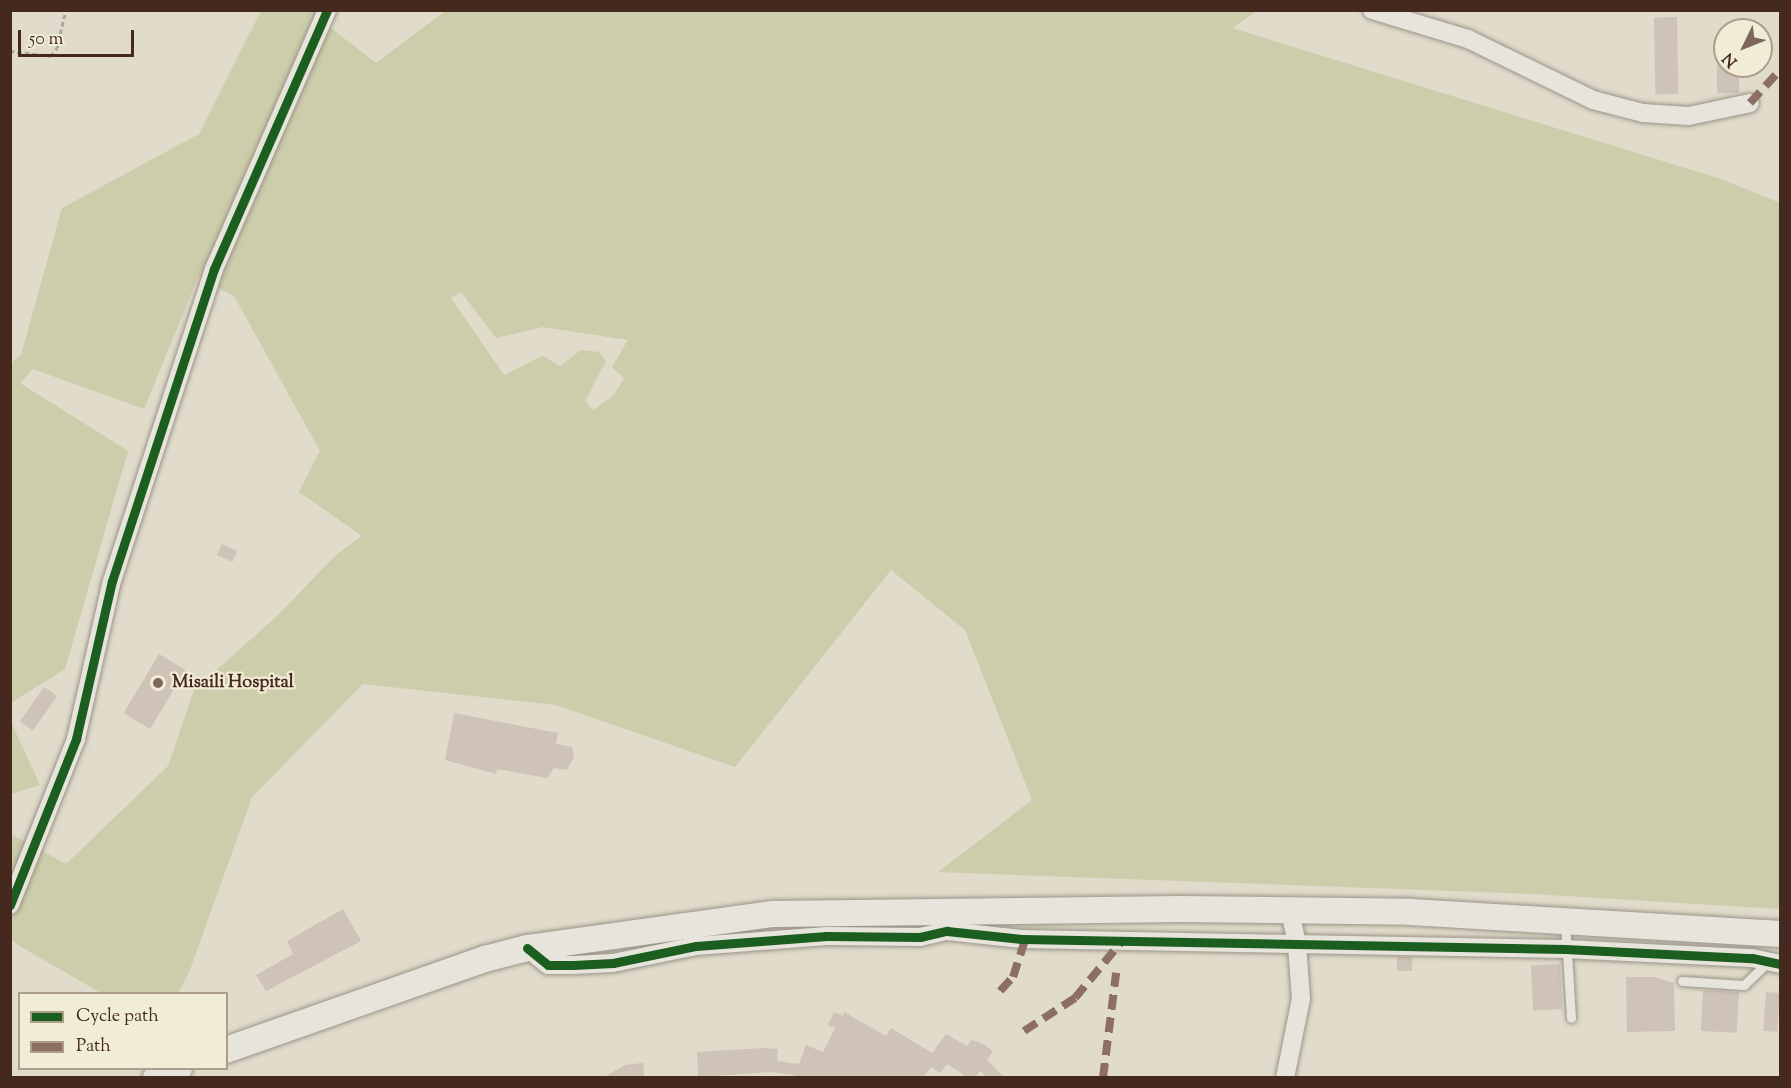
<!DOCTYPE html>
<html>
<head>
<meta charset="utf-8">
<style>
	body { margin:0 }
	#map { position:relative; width:1791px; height:1088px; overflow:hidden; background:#e0dbca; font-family:"Sorts Mill Goudy",serif }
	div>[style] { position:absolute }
	.green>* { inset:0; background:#cccdaa }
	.building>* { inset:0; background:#cfc2b6; transform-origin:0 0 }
	.path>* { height:3px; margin-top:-1.5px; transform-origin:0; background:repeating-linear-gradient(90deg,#aba69f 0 4.5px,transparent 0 7.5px) }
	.roads { filter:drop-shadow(0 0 2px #9b9489) drop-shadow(0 0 2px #9b9489) }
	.lane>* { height:9px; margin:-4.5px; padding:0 4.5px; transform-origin:4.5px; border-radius:4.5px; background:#e7e4dc }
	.street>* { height:18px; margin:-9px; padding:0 9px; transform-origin:9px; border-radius:9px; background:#e7e4dc }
	.secondary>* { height:26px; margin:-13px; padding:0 13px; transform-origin:13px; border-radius:13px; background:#e7e4dc }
	.quiet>* { height:8px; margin-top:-4px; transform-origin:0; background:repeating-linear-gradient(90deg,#8d6e63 0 15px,transparent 0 23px) }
	.cycleway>* { height:9px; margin:-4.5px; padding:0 4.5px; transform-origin:4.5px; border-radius:4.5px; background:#1b5e20 }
	.dots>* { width:16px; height:16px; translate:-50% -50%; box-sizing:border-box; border:3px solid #f1ecd6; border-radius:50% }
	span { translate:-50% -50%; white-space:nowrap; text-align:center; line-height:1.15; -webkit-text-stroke:4.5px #f1ecd6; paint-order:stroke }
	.poi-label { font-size:18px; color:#46291e; font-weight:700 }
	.left { translate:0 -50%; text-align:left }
	.frame { position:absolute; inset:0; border:12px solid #46291e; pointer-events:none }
	.legend { position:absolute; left:18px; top:992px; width:210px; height:78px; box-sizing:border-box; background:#f1ecd6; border:2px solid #ad9e8c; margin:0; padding:8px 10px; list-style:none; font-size:18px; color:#46291e }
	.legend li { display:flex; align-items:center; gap:12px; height:30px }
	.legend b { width:30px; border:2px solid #ad9e8c }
	.north { position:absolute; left:1713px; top:18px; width:60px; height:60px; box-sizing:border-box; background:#f1ecd6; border:2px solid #ad9e8c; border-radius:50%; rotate:227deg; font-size:16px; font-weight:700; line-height:24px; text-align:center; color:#46291e }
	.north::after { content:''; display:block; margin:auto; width:21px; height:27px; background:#7c675a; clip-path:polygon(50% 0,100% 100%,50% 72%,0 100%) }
	.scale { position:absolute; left:18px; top:30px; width:116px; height:27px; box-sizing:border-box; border:3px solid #46291e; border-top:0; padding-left:8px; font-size:18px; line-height:21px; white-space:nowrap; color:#46291e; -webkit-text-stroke:4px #f1ecd6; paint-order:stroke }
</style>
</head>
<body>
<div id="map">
	<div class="green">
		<div style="clip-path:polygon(evenodd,261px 11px,316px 11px,314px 15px,376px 63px,445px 11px,1257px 11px,1232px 28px,1721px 179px,1780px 203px,1780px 909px,1532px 894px,938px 872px,1032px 800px,965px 630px,891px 570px,735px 767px,556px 705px,363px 684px,252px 797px,190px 970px,178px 993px,101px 993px,18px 945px,11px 939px,11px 834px,66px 864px,168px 766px,194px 690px,278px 615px,336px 555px,362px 536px,299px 492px,320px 451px,234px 296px,198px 277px,144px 409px,33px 369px,20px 383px,128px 451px,65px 669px,11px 703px,11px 363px,21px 355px,62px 208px,199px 134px,261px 11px,461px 292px,496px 338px,543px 327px,628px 340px,612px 367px,624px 378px,614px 395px,593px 410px,585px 401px,606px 361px,599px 352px,581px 350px,560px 366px,543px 356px,504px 375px,451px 298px,461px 292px)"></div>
		<div style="clip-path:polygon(11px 722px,40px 785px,11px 794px,10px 794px)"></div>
	</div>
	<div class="building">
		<div style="left:1677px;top:17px;width:77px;height:23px;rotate:89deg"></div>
		<div style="left:1717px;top:66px;width:22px;height:27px"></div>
		<div style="left:222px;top:544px;width:17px;height:12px;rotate:25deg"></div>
		<div style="left:159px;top:654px;width:31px;height:69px;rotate:31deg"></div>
		<div style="left:44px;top:687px;width:16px;height:42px;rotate:35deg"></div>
		<div style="clip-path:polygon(454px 713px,558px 733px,556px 744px,572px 747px,574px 757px,567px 770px,554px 768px,547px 778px,497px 769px,496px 774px,445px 760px)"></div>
		<div style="clip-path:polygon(343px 909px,361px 941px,266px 991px,256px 975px,293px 954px,287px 941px)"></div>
		<div style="left:1397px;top:957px;width:15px;height:14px"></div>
		<div style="left:1560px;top:964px;width:45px;height:29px;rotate:87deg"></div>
		<div style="clip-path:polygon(1626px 977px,1654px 977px,1674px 983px,1675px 1031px,1627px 1032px)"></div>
		<div style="left:1703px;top:990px;width:36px;height:41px;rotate:3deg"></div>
		<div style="left:1766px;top:992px;width:14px;height:39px;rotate:4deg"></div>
		<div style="clip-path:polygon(834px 1012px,843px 1016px,844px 1012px,886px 1036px,891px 1028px,932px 1053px,946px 1034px,967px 1046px,971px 1040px,981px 1043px,993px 1051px,987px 1060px,1004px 1077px,987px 1077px,980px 1071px,975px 1077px,967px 1077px,947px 1064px,940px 1073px,931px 1067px,923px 1077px,793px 1077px,794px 1075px,770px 1072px,698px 1077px,697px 1052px,765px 1048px,778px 1049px,777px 1061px,799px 1064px,806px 1045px,823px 1052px,835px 1028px,828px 1025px)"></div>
		<div style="clip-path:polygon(643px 1063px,644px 1077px,604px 1077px,625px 1065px)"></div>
	</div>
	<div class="path">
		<div style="left:10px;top:51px;width:41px;rotate:7deg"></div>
		<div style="left:51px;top:56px;width:10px;rotate:-53deg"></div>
		<div style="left:57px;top:48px;width:39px;rotate:-77deg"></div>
	</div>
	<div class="roads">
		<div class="lane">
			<div style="left:1565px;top:922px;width:96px;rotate:86.4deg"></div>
			<div style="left:1682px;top:981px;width:62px;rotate:3.7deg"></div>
			<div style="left:1744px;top:985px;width:33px;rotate:-44deg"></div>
		</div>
		<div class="street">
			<div style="left:1372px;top:10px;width:100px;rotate:16.8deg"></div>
			<div style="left:1468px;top:39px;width:139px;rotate:26deg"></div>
			<div style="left:1593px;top:100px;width:52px;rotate:14.6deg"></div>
			<div style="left:1643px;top:113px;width:46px;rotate:3.7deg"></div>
			<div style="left:1689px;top:116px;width:62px;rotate:-12deg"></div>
			<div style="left:10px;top:905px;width:179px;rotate:-68.3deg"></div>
			<div style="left:76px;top:739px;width:162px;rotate:-77.2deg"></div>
			<div style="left:112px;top:581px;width:328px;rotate:-71.9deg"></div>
			<div style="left:214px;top:269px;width:283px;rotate:-66.4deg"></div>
			<div style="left:527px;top:948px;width:27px;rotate:39deg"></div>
			<div style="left:548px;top:965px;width:25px"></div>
			<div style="left:573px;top:965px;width:40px;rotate:-2.9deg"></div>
			<div style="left:613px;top:963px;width:85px;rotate:-11.6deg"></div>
			<div style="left:696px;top:946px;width:131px;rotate:-4.4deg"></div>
			<div style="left:827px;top:936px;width:93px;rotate:0.6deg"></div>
			<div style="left:920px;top:937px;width:28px;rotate:-13deg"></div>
			<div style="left:947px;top:931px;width:75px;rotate:6.1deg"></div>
			<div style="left:1022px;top:939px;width:543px;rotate:1.06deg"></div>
			<div style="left:1565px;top:949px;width:187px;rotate:2.8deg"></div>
			<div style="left:1752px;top:958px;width:29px;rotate:12deg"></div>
			<div style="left:1285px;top:1078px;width:81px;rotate:-78.6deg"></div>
			<div style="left:1301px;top:999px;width:55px;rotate:-94.2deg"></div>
			<div style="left:1297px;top:944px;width:35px;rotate:-102deg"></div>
		</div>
		<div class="secondary">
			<div style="left:226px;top:1050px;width:275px;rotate:-19.4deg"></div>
			<div style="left:485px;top:959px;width:43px;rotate:-14.7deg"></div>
			<div style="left:527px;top:948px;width:248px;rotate:-7.9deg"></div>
			<div style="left:773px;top:914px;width:407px;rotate:-0.7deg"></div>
			<div style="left:1180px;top:909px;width:231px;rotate:0.7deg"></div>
			<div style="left:1411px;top:912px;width:370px;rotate:3.4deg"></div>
			<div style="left:156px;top:1078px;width:25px;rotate:-23deg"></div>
		</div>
	</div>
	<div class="quiet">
		<div style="left:1750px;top:103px;width:45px;rotate:-47.7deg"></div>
		<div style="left:1000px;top:991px;width:19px;rotate:-47deg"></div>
		<div style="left:1013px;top:977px;width:40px;rotate:-72deg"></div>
		<div style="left:1024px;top:1031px;width:61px;rotate:-32.9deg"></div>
		<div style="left:1075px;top:998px;width:74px;rotate:-50.5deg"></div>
		<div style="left:1103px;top:1078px;width:106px;rotate:-82.9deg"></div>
	</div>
	<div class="cycleway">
		<div style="left:10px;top:905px;width:179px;rotate:-68.3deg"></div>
		<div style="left:76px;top:739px;width:162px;rotate:-77.2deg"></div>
		<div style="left:112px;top:581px;width:328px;rotate:-71.9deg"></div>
		<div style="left:214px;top:269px;width:283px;rotate:-66.4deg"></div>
		<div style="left:527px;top:948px;width:27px;rotate:39deg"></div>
		<div style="left:548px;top:965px;width:25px"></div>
		<div style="left:573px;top:965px;width:40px;rotate:-2.9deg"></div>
		<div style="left:613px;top:963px;width:85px;rotate:-11.6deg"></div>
		<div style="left:696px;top:946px;width:131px;rotate:-4.4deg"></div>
		<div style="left:827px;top:936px;width:93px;rotate:0.6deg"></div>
		<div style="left:920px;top:937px;width:28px;rotate:-13deg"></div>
		<div style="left:947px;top:931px;width:75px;rotate:6.1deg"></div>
		<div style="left:1022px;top:939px;width:543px;rotate:1.06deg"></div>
		<div style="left:1565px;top:949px;width:187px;rotate:2.8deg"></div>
		<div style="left:1752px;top:958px;width:29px;rotate:12deg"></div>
	</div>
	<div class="dots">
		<div style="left:158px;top:683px;background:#7c675a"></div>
	</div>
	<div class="poi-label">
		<span class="left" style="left:172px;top:683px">Misaili Hospital</span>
	</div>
	<div class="frame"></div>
	<ul class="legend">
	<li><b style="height:8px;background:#1b5e20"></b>Cycle path</li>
	<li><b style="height:8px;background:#8d6e63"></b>Path</li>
	</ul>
	<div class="north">N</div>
	<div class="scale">50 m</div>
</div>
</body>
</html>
